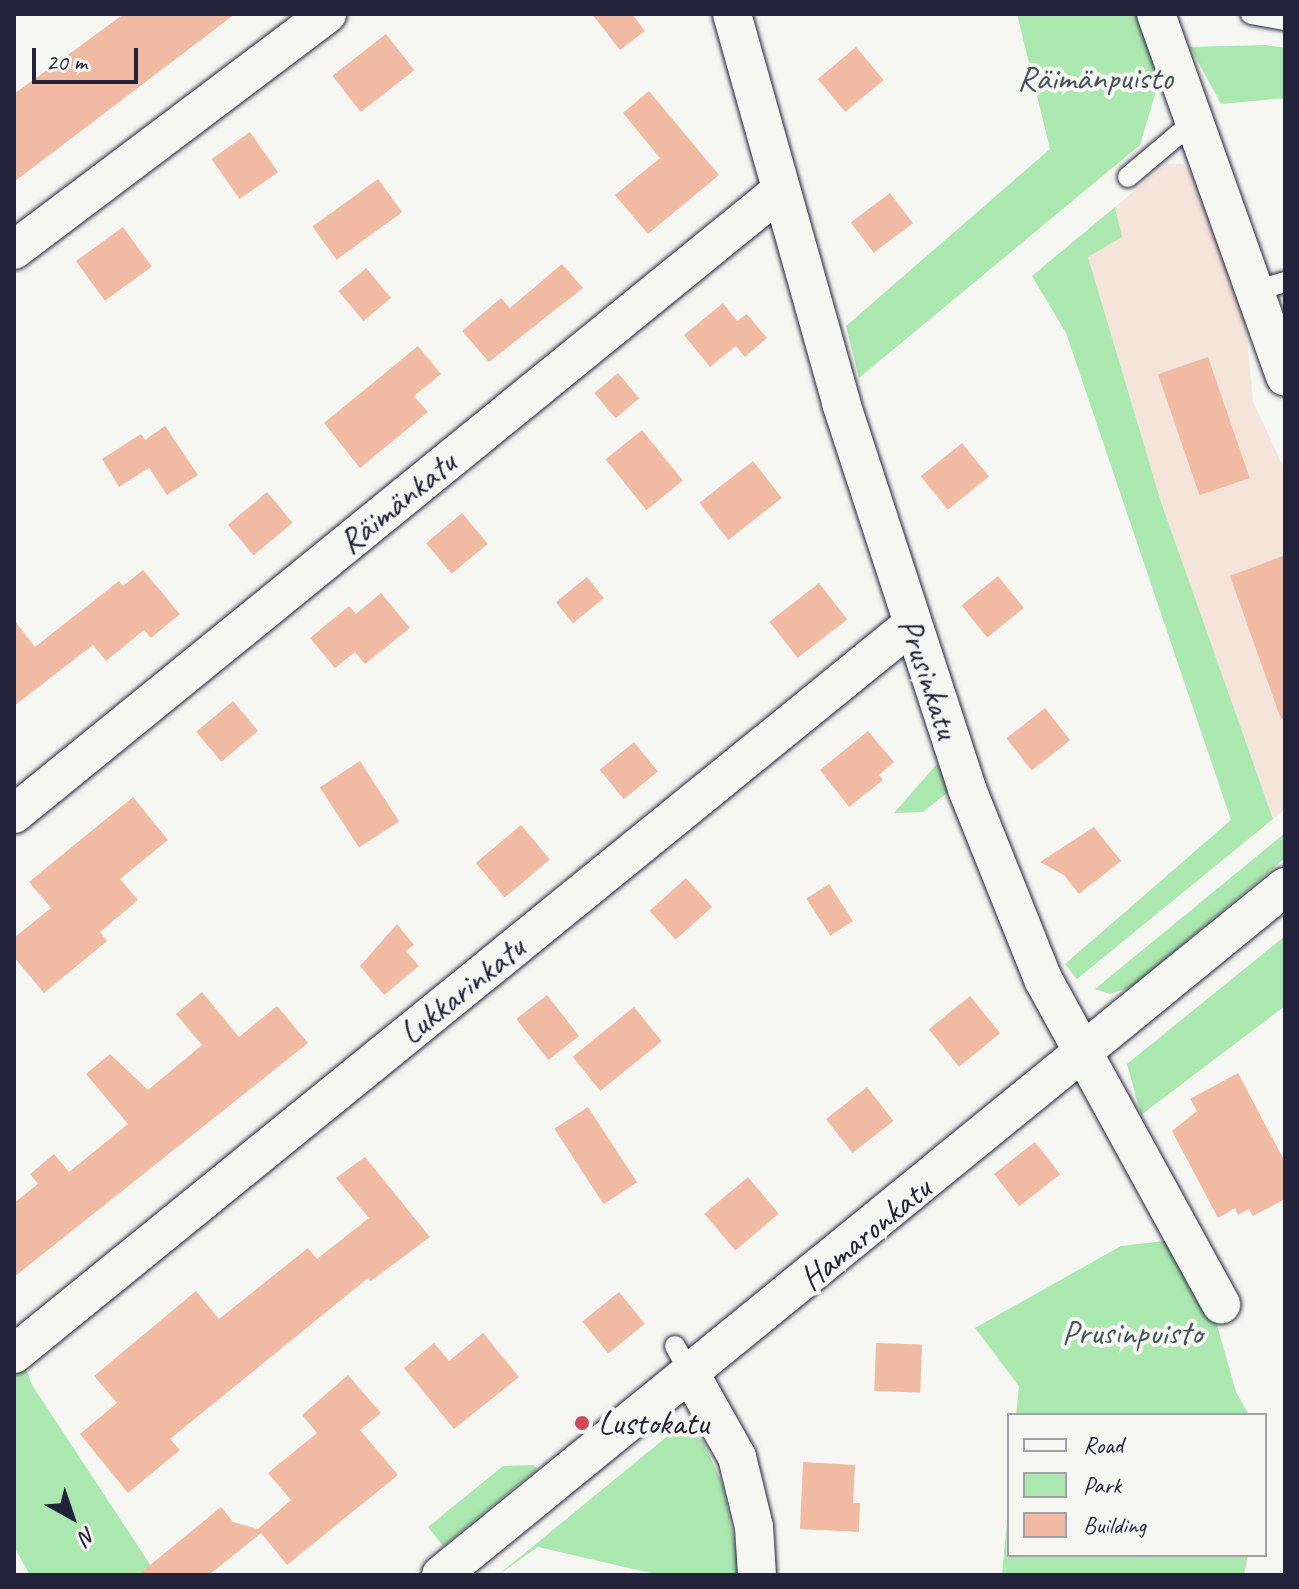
<!DOCTYPE html>
<html>
<head>
<meta charset="utf-8">
<style>
	body { margin:0 }
	#map { position:relative; width:1299px; height:1589px; overflow:hidden; background:#f6f6f2; font-family:Caveat,sans-serif }
	div>[style] { position:absolute }
	.built>* { inset:0; background:#f4e4da }
	.green>* { inset:0; background:#aae8af }
	.building>* { inset:0; background:#f0baa3; transform-origin:0 0 }
	.roads { filter:drop-shadow(0 0 2px #22223b) drop-shadow(0 0 2px #22223b) }
	.lane>* { height:20px; margin:-10px; padding:0 10px; transform-origin:10px; border-radius:10px; background:#f6f6f2 }
	.street>* { height:38px; margin:-19px; padding:0 19px; transform-origin:19px; border-radius:19px; background:#f6f6f2 }
	.dots>* { width:22px; height:22px; translate:-50% -50%; box-sizing:border-box; border:4px solid #f6f6f2; border-radius:50% }
	span { translate:-50% -50%; white-space:nowrap; text-align:center; line-height:1.15; -webkit-text-stroke:8px #f6f6f2; paint-order:stroke }
	.park-label { font-size:34px; color:#445458 }
	.street-label { font-size:34px; color:#22223b }
	.poi-label { font-size:34px; color:#22223b }
	.left { translate:0 -50%; text-align:left }
	.frame { position:absolute; inset:0; border:16px solid #22223b; pointer-events:none }
	.legend { position:absolute; left:1007px; top:1413px; width:260px; height:144px; box-sizing:border-box; background:#f6f6f2; border:2px solid #a1a1a9; margin:0; padding:10px 14px; list-style:none; font-size:24px; color:#22223b }
	.legend li { display:flex; align-items:center; gap:16px; height:40px }
	.legend b { width:40px; border:2px solid #a1a1a9 }
	.north { position:absolute; left:32px; top:1477px; width:80px; height:80px; -webkit-text-stroke:6px #f6f6f2; paint-order:stroke; rotate:140deg; font-size:22px; font-weight:700; line-height:32px; text-align:center; color:#22223b }
	.north::after { content:''; display:block; margin:auto; width:28px; height:36px; background:#22223b; clip-path:polygon(50% 0,100% 100%,50% 72%,0 100%) }
	.scale { position:absolute; left:32px; top:48px; width:106px; height:36px; box-sizing:border-box; border:4px solid #22223b; border-top:0; padding-left:10px; font-size:24px; line-height:28px; white-space:nowrap; color:#22223b; -webkit-text-stroke:6px #f6f6f2; paint-order:stroke }
</style>
</head>
<body>
<div id="map">
	<div class="built">
		<div style="clip-path:polygon(1167px 164px,1183px 164px,1194px 176px,1245px 319px,1253px 402px,1285px 470px,1285px 809px,1273px 819px,1161px 502px,1088px 257px,1122px 237px,1115px 207px)"></div>
	</div>
	<div class="green">
		<div style="clip-path:polygon(1017px 14px,1137px 14px,1160px 78px,1140px 145px,859px 378px,846px 326px,1050px 149px)"></div>
		<div style="clip-path:polygon(1266px 45px,1285px 48px,1285px 98px,1221px 104px,1190px 47px)"></div>
		<div style="clip-path:polygon(1115px 207px,1122px 237px,1088px 257px,1161px 502px,1273px 819px,1077px 979px,1065px 964px,1231px 820px,1066px 333px,1032px 276px)"></div>
		<div style="clip-path:polygon(936px 765px,945px 769px,952px 789px,923px 812px,894px 813px)"></div>
		<div style="clip-path:polygon(1285px 833px,1285px 858px,1133px 986px,1110px 994px,1095px 989px)"></div>
		<div style="clip-path:polygon(1285px 936px,1285px 1006px,1141px 1115px,1127px 1064px)"></div>
		<div style="clip-path:polygon(1173px 1240px,1215px 1318px,1236px 1392px,1249px 1415px,1016px 1415px,1019px 1386px,975px 1328px,1121px 1246px)"></div>
		<div style="clip-path:polygon(14px 1337px,32px 1385px,157px 1575px,30px 1575px,14px 1547px)"></div>
		<div style="clip-path:polygon(681px 1425px,703px 1441px,723px 1485px,741px 1575px,659px 1575px,538px 1547px,498px 1575px)"></div>
		<div style="clip-path:polygon(534px 1465px,537px 1469px,443px 1546px,428px 1527px,503px 1466px)"></div>
		<div style="clip-path:polygon(1009px 1500px,1009px 1555px,1248px 1555px,1244px 1575px,1002px 1575px)"></div>
	</div>
	<div class="building">
		<div style="clip-path:polygon(124px 14px,235px 14px,14px 182px,14px 94px)"></div>
		<div style="clip-path:polygon(592px 14px,632px 14px,645px 31px,620px 50px)"></div>
		<div style="left:386px;top:34px;width:46px;height:68px;rotate:52deg"></div>
		<div style="left:856px;top:47px;width:43px;height:50px;rotate:50deg"></div>
		<div style="clip-path:polygon(649px 91px,719px 175px,648px 234px,615px 195px,660px 158px,623px 113px)"></div>
		<div style="left:250px;top:132px;width:49px;height:47px;rotate:55deg"></div>
		<div style="left:378px;top:179px;width:41px;height:81px;rotate:54deg"></div>
		<div style="left:890px;top:193px;width:38px;height:49px;rotate:53deg"></div>
		<div style="left:123px;top:227px;width:49px;height:58px;rotate:54deg"></div>
		<div style="clip-path:polygon(562px 264px,583px 288px,489px 362px,462px 331px,501px 298px,510px 308px)"></div>
		<div style="left:366px;top:268px;width:39px;height:36px;rotate:50deg"></div>
		<div style="clip-path:polygon(723px 303px,737px 321px,747px 314px,767px 338px,745px 357px,736px 346px,710px 367px,684px 335px)"></div>
		<div style="clip-path:polygon(418px 346px,441px 374px,414px 396px,428px 412px,360px 468px,324px 423px)"></div>
		<div style="left:1208px;top:357px;width:128px;height:53px;rotate:71deg"></div>
		<div style="left:618px;top:373px;width:33px;height:31px;rotate:50deg"></div>
		<div style="clip-path:polygon(165px 426px,198px 475px,167px 495px,149px 468px,119px 487px,102px 459px,141px 434px,145px 440px)"></div>
		<div style="left:642px;top:430px;width:65px;height:47px;rotate:51deg"></div>
		<div style="left:962px;top:443px;width:43px;height:53px;rotate:51deg"></div>
		<div style="left:753px;top:461px;width:47px;height:68px;rotate:52deg"></div>
		<div style="left:267px;top:492px;width:40px;height:51px;rotate:50deg"></div>
		<div style="left:462px;top:513px;width:40px;height:47px;rotate:50deg"></div>
		<div style="clip-path:polygon(1285px 555px,1285px 718px,1281px 719px,1230px 576px)"></div>
		<div style="clip-path:polygon(143px 570px,180px 614px,151px 638px,144px 630px,106px 661px,93px 645px,14px 706px,14px 620px,35px 647px,119px 581px,123px 586px)"></div>
		<div style="left:998px;top:576px;width:41px;height:47px;rotate:51deg"></div>
		<div style="left:587px;top:577px;width:27px;height:40px;rotate:51deg"></div>
		<div style="left:819px;top:583px;width:46px;height:63px;rotate:52deg"></div>
		<div style="clip-path:polygon(381px 593px,410px 628px,365px 664px,355px 652px,335px 668px,310px 638px,349px 606px,356px 614px)"></div>
		<div style="left:233px;top:701px;width:39px;height:48px;rotate:50deg"></div>
		<div style="left:1045px;top:708px;width:41px;height:49px;rotate:52deg"></div>
		<div style="clip-path:polygon(868px 731px,894px 762px,879px 775px,883px 780px,849px 807px,820px 770px)"></div>
		<div style="left:634px;top:742px;width:38px;height:44px;rotate:51deg"></div>
		<div style="left:360px;top:761px;width:72px;height:48px;rotate:57deg"></div>
		<div style="clip-path:polygon(133px 797px,168px 840px,120px 879px,138px 900px,100px 932px,107px 941px,44px 993px,14px 957px,14px 938px,51px 908px,29px 882px)"></div>
		<div style="left:521px;top:825px;width:45px;height:59px;rotate:50deg"></div>
		<div style="clip-path:polygon(1094px 827px,1121px 861px,1079px 894px,1064px 875px,1040px 862px)"></div>
		<div style="left:686px;top:878px;width:39px;height:49px;rotate:48deg"></div>
		<div style="left:829px;top:884px;width:44px;height:27px;rotate:57deg"></div>
		<div style="clip-path:polygon(397px 924px,414px 945px,406px 951px,419px 966px,384px 995px,360px 966px)"></div>
		<div style="clip-path:polygon(202px 992px,239px 1037px,277px 1006px,308px 1043px,14px 1277px,14px 1203px,38px 1184px,30px 1174px,54px 1154px,69px 1172px,128px 1124px,86px 1074px,110px 1054px,148px 1090px,202px 1045px,176px 1014px)"></div>
		<div style="left:547px;top:995px;width:52px;height:39px;rotate:52deg"></div>
		<div style="left:970px;top:996px;width:48px;height:53px;rotate:51deg"></div>
		<div style="left:634px;top:1007px;width:44px;height:79px;rotate:51deg"></div>
		<div style="clip-path:polygon(1238px 1073px,1285px 1162px,1285px 1199px,1253px 1216px,1249px 1209px,1238px 1215px,1235px 1208px,1218px 1218px,1172px 1131px,1197px 1111px,1190px 1099px)"></div>
		<div style="left:867px;top:1087px;width:43px;height:52px;rotate:52deg"></div>
		<div style="left:588px;top:1107px;width:90px;height:40px;rotate:57deg"></div>
		<div style="left:1035px;top:1142px;width:41px;height:52px;rotate:52deg"></div>
		<div style="clip-path:polygon(365px 1157px,430px 1237px,371px 1281px,368px 1278px,170px 1439px,180px 1450px,128px 1493px,80px 1434px,117px 1403px,94px 1376px,196px 1291px,219px 1319px,308px 1248px,317px 1259px,369px 1218px,336px 1178px)"></div>
		<div style="left:748px;top:1177px;width:48px;height:57px;rotate:50deg"></div>
		<div style="left:619px;top:1292px;width:41px;height:47px;rotate:51deg"></div>
		<div style="clip-path:polygon(483px 1333px,519px 1377px,454px 1429px,404px 1368px,434px 1343px,449px 1361px)"></div>
		<div style="left:876px;top:1343px;width:46px;height:48px;rotate:2deg"></div>
		<div style="clip-path:polygon(348px 1375px,381px 1413px,360px 1430px,398px 1475px,287px 1565px,261px 1533px,209px 1575px,138px 1575px,221px 1507px,233px 1522px,258px 1529px,291px 1500px,268px 1473px,317px 1433px,302px 1415px)"></div>
		<div style="clip-path:polygon(803px 1462px,855px 1465px,853px 1503px,860px 1503px,859px 1532px,800px 1529px)"></div>
	</div>
	<div class="roads">
		<div class="lane">
			<div style="left:1251px;top:14px;width:35px;rotate:10deg"></div>
			<div style="left:1128px;top:177px;width:84px;rotate:-40.2deg"></div>
			<div style="left:1254px;top:291px;width:32px;rotate:-16deg"></div>
			<div style="left:675px;top:1346px;width:33px;rotate:61deg"></div>
		</div>
		<div class="street">
			<div style="left:732px;top:14px;width:404px;rotate:74.3deg"></div>
			<div style="left:841px;top:403px;width:406px;rotate:71.9deg"></div>
			<div style="left:967px;top:789px;width:205px;rotate:68.2deg"></div>
			<div style="left:1043px;top:979px;width:371px;rotate:61.3deg"></div>
			<div style="left:1156px;top:14px;width:385px;rotate:70.4deg"></div>
			<div style="left:14px;top:250px;width:392px;rotate:-37deg"></div>
			<div style="left:14px;top:814px;width:987px;rotate:-39.12deg"></div>
			<div style="left:14px;top:1354px;width:1154px;rotate:-39.09deg"></div>
			<div style="left:691px;top:1375px;width:94px;rotate:60.7deg"></div>
			<div style="left:737px;top:1457px;width:72px;rotate:76.3deg"></div>
			<div style="left:754px;top:1527px;width:48px;rotate:86.4deg"></div>
			<div style="left:441px;top:1575px;width:1089px;rotate:-39.19deg"></div>
		</div>
	</div>
	<div class="dots">
		<div style="left:582px;top:1423px;background:#d1495b"></div>
	</div>
	<div class="park-label">
		<span style="left:1095px;top:78px">Räimänpuisto</span>
		<span style="left:1132px;top:1333px">Prusinpuisto</span>
	</div>
	<div class="street-label">
		<span style="left:397px;top:502px;rotate:-39deg">Räimänkatu</span>
		<span style="left:929px;top:678px;rotate:71deg">Prusinkatu</span>
		<span style="left:462px;top:990px;rotate:-39deg">Lukkarinkatu</span>
		<span style="left:865px;top:1233px;rotate:-39deg">Hamaronkatu</span>
	</div>
	<div class="poi-label">
		<span class="left" style="left:598px;top:1423px">Lustokatu</span>
	</div>
	<div class="frame"></div>
	<ul class="legend">
	<li><b style="height:10px;background:#f6f6f2"></b>Road</li>
	<li><b style="height:22px;background:#aae8af"></b>Park</li>
	<li><b style="height:22px;background:#f0baa3"></b>Building</li>
	</ul>
	<div class="north">N</div>
	<div class="scale">20 m</div>
</div>
</body>
</html>
